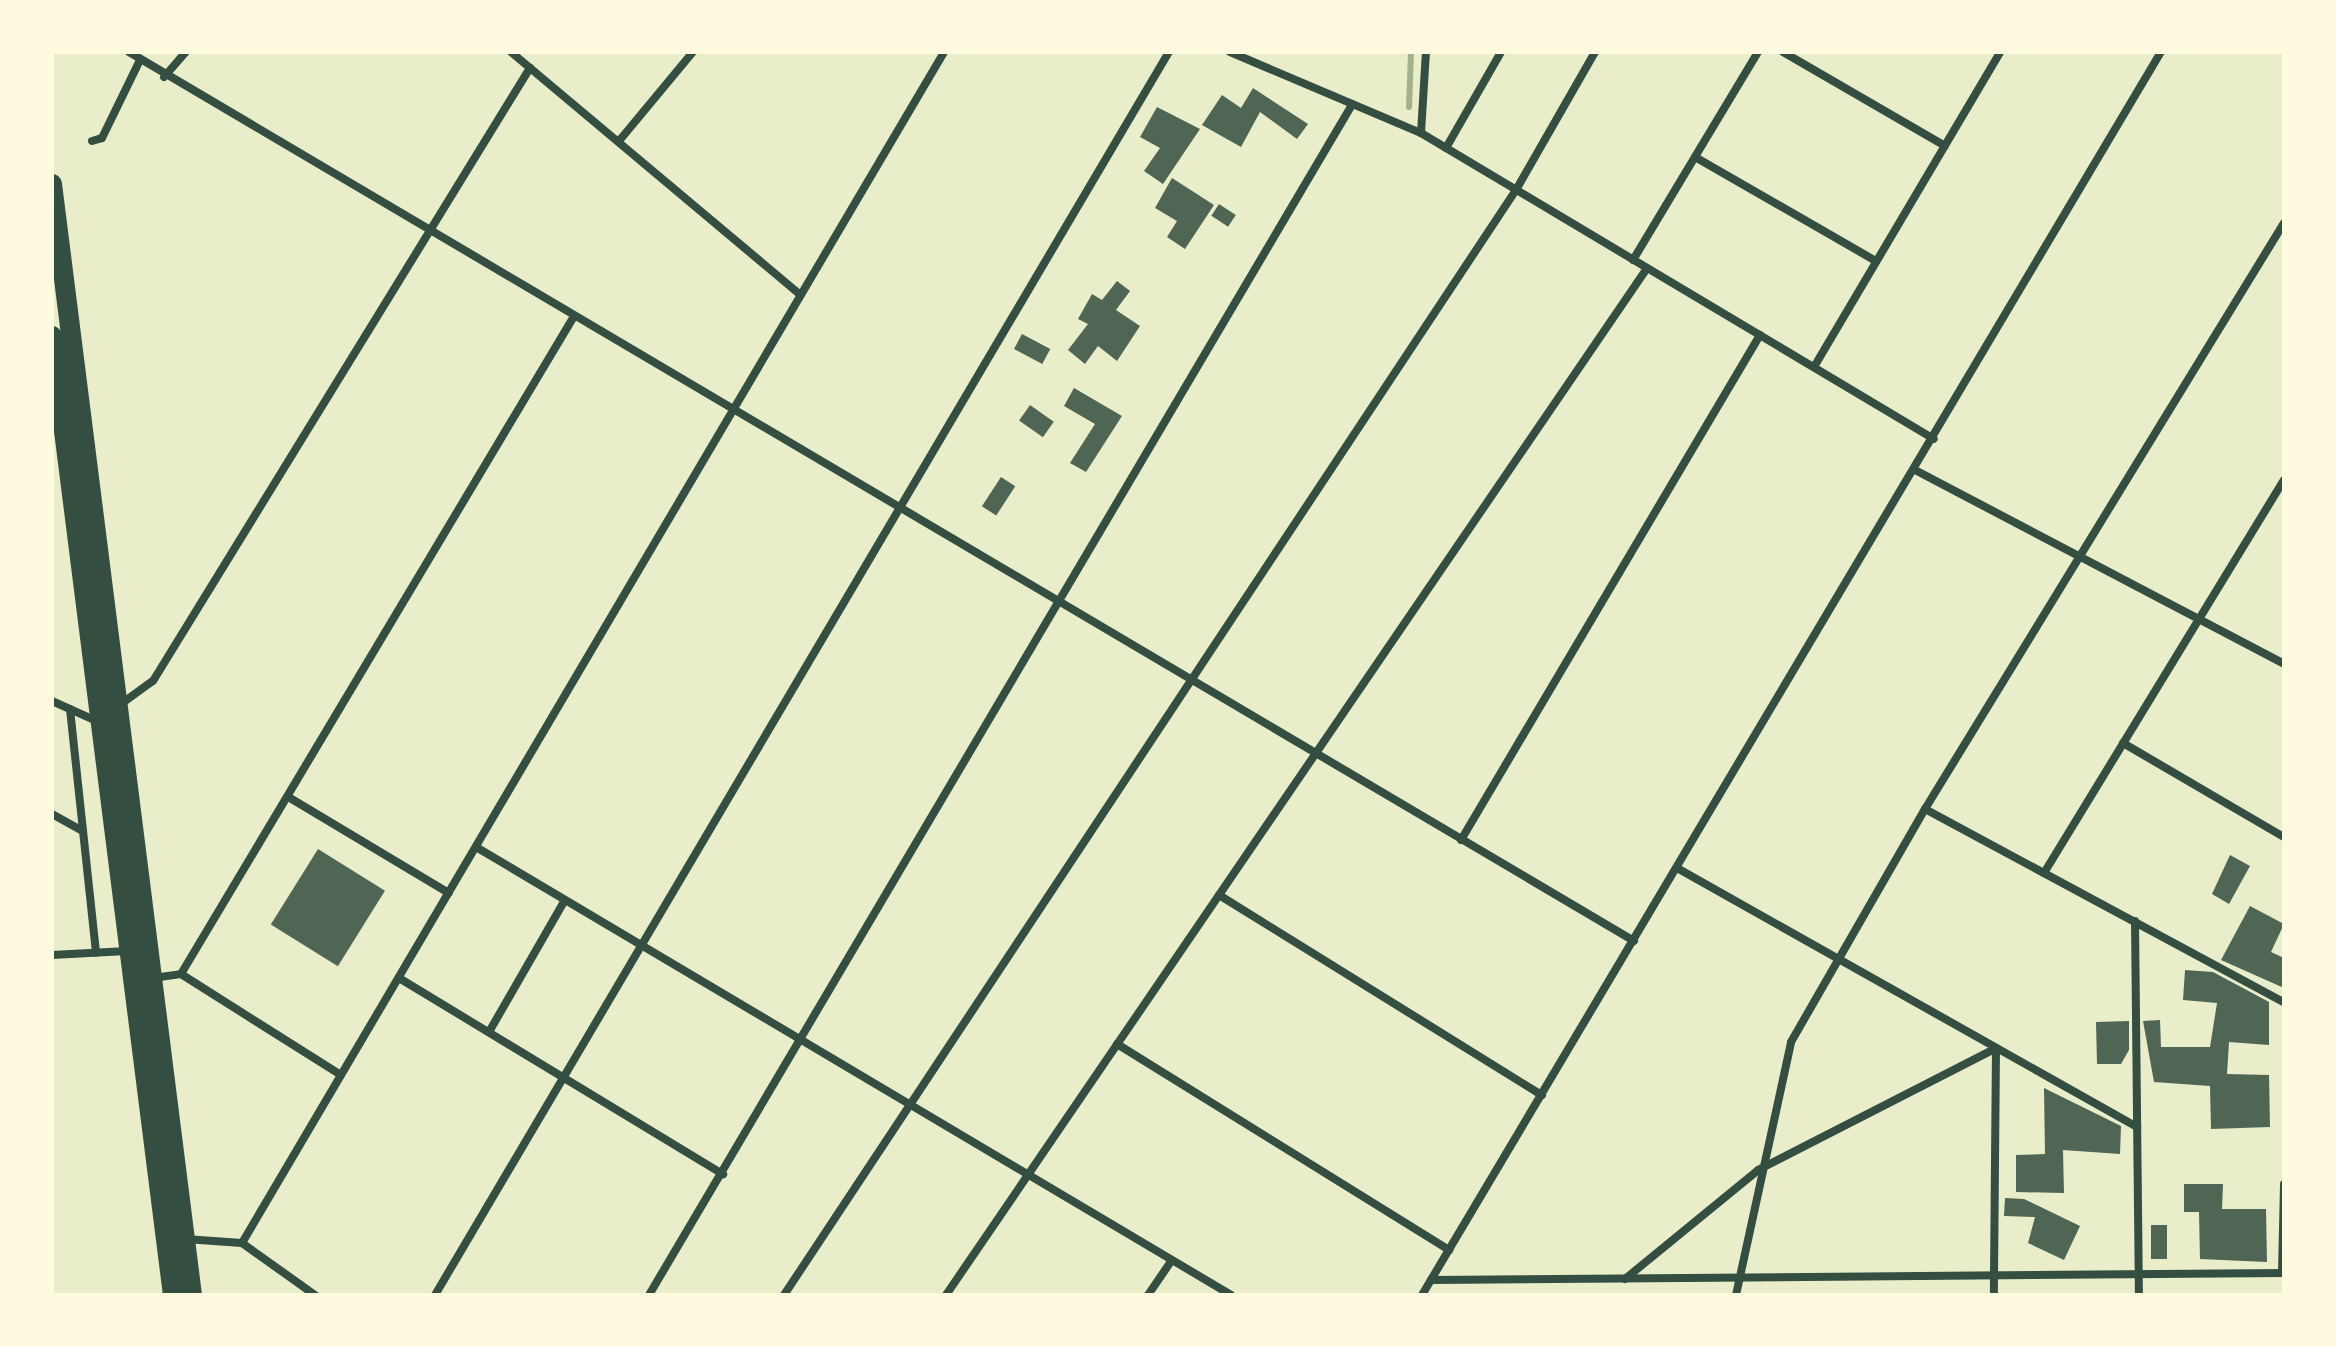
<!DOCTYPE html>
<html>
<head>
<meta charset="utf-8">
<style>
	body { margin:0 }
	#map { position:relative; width:2336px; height:1347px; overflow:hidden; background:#e9edc9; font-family:"Public Sans",sans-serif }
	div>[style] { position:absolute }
	.stream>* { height:6px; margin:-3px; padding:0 3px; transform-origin:3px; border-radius:3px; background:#a3b18a }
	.building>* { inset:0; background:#4f6655; transform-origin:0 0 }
	.minor>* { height:8px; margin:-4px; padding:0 4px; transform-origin:4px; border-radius:4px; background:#344e41 }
	.trunk>* { height:20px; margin:-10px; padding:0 10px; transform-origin:10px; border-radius:10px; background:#344e41 }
	span { translate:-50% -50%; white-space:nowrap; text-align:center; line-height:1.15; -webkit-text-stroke:6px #fefae0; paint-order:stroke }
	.frame { position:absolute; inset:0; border:54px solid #fefae0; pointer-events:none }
</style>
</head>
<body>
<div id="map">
	<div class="stream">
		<div style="left:1409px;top:107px;width:55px;rotate:-87.9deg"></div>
	</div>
	<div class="building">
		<div style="clip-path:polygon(1253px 88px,1308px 124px,1297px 139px,1260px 112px,1241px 147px,1202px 125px,1222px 95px,1241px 108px)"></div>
		<div style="clip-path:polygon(1157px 107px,1200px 129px,1163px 184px,1144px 171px,1160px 148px,1140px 137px)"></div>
		<div style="clip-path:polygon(1172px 178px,1214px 205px,1185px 249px,1167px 237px,1177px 221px,1155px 208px)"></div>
		<div style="left:1219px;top:204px;width:20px;height:14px;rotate:33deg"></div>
		<div style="clip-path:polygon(1117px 281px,1130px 291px,1116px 310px,1140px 326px,1117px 361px,1098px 346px,1085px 364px,1068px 350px,1088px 324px,1078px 319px,1092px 294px,1102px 300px)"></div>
		<div style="left:1022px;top:334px;width:32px;height:17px;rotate:28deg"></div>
		<div style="clip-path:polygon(1074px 388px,1122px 416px,1086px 472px,1070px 463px,1095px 424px,1064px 406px)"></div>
		<div style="left:1030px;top:405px;width:29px;height:19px;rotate:35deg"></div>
		<div style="left:1001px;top:477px;width:17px;height:35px;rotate:33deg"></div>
		<div style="left:318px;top:849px;width:79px;height:89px;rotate:32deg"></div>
		<div style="clip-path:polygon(2230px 855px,2250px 866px,2229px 904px,2212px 894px)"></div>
		<div style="clip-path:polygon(2250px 906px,2284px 924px,2271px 952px,2284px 958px,2284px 988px,2221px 960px)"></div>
		<div style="clip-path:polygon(2185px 970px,2213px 972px,2269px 1002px,2269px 1045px,2229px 1042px,2227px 1074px,2269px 1075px,2270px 1127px,2211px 1129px,2210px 1086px,2154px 1082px,2143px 1021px,2160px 1020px,2161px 1047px,2210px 1047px,2217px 1003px,2183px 1000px)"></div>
		<div style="clip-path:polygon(2129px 1021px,2129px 1050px,2121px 1064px,2097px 1064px,2096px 1022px)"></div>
		<div style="clip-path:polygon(2044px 1088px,2121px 1126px,2120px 1154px,2063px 1150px,2064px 1193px,2016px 1192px,2016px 1155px,2045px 1154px)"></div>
		<div style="clip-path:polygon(2184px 1184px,2223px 1184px,2222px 1209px,2266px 1209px,2267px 1262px,2200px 1259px,2199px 1212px,2184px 1212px)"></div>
		<div style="clip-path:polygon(2005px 1198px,2024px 1199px,2080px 1226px,2064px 1260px,2028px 1243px,2035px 1217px,2004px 1216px)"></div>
		<div style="left:2151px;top:1225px;width:16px;height:34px"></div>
	</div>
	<div class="minor">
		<div style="left:129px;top:52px;width:1748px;rotate:30.57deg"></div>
		<div style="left:511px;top:52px;width:378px;rotate:40deg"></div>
		<div style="left:1230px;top:52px;width:207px;rotate:23deg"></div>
		<div style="left:1421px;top:133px;width:597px;rotate:30.82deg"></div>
		<div style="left:1783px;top:52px;width:187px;rotate:30.1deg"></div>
		<div style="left:164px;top:77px;width:33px;rotate:-49deg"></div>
		<div style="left:1421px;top:133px;width:81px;rotate:-86.5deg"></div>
		<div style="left:92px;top:141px;width:10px;rotate:-17deg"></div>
		<div style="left:102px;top:138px;width:87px;rotate:-64deg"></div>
		<div style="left:619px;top:141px;width:116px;rotate:-50.3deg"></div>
		<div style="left:1446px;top:148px;width:111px;rotate:-60.2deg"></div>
		<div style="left:1695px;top:157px;width:209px;rotate:29.9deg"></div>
		<div style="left:1633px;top:260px;width:243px;rotate:-59deg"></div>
		<div style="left:1814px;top:367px;width:366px;rotate:-59.4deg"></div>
		<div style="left:1915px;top:470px;width:417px;rotate:27.7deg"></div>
		<div style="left:52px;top:701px;width:51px;rotate:24.1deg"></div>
		<div style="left:121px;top:704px;width:39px;rotate:-36deg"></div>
		<div style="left:153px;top:681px;width:720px;rotate:-58.41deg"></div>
		<div style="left:70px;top:709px;width:245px;rotate:83.9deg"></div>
		<div style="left:2123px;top:743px;width:186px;rotate:30.3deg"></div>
		<div style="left:290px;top:798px;width:185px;rotate:30.9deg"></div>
		<div style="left:1925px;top:809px;width:408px;rotate:28.3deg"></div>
		<div style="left:52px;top:814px;width:35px;rotate:29deg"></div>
		<div style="left:1461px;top:840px;width:587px;rotate:-59.37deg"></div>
		<div style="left:476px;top:847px;width:878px;rotate:30.68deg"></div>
		<div style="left:1677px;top:868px;width:528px;rotate:29.38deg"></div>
		<div style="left:2044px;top:873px;width:460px;rotate:-58.6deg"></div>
		<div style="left:1219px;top:895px;width:380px;rotate:31.8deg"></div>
		<div style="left:2135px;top:921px;width:374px;rotate:89.4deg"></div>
		<div style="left:52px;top:955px;width:75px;rotate:-3.1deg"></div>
		<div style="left:181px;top:974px;width:764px;rotate:-59.14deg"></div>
		<div style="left:153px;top:978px;width:28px;rotate:-8deg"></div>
		<div style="left:181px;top:974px;width:189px;rotate:32.3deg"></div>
		<div style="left:399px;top:978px;width:379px;rotate:31.2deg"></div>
		<div style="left:489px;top:1032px;width:152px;rotate:-60.1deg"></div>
		<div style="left:1117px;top:1044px;width:391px;rotate:31.8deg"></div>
		<div style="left:185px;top:1239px;width:57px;rotate:4deg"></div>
		<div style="left:242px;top:1243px;width:90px;rotate:35.5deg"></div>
		<div style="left:242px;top:1243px;width:1382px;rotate:-59.48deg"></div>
		<div style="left:2282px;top:1273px;width:89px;rotate:-88.7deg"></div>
		<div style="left:1625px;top:1279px;width:172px;rotate:-39.3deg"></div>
		<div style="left:1758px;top:1170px;width:267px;rotate:-27.1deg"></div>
		<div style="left:1996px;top:1048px;width:247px;rotate:90.5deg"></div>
		<div style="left:1431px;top:1280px;width:853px;rotate:-0.47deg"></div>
		<div style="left:435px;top:1295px;width:1444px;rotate:-59.44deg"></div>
		<div style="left:649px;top:1295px;width:1382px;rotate:-59.43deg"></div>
		<div style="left:784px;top:1295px;width:1325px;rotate:-56.48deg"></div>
		<div style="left:1516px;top:190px;width:159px;rotate:-60.2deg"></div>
		<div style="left:946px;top:1295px;width:1243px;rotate:-55.68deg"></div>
		<div style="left:1148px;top:1295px;width:42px;rotate:-55.6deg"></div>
		<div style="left:1422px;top:1295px;width:1446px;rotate:-59.27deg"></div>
		<div style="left:1736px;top:1295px;width:259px;rotate:-77.7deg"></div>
		<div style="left:1791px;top:1042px;width:269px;rotate:-60.1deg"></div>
		<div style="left:1925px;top:809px;width:687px;rotate:-58.51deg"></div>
	</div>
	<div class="trunk">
		<div style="left:52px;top:184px;width:1120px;rotate:82.82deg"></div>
		<div style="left:52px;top:336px;width:967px;rotate:82.81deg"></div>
	</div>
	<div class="frame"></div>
</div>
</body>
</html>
